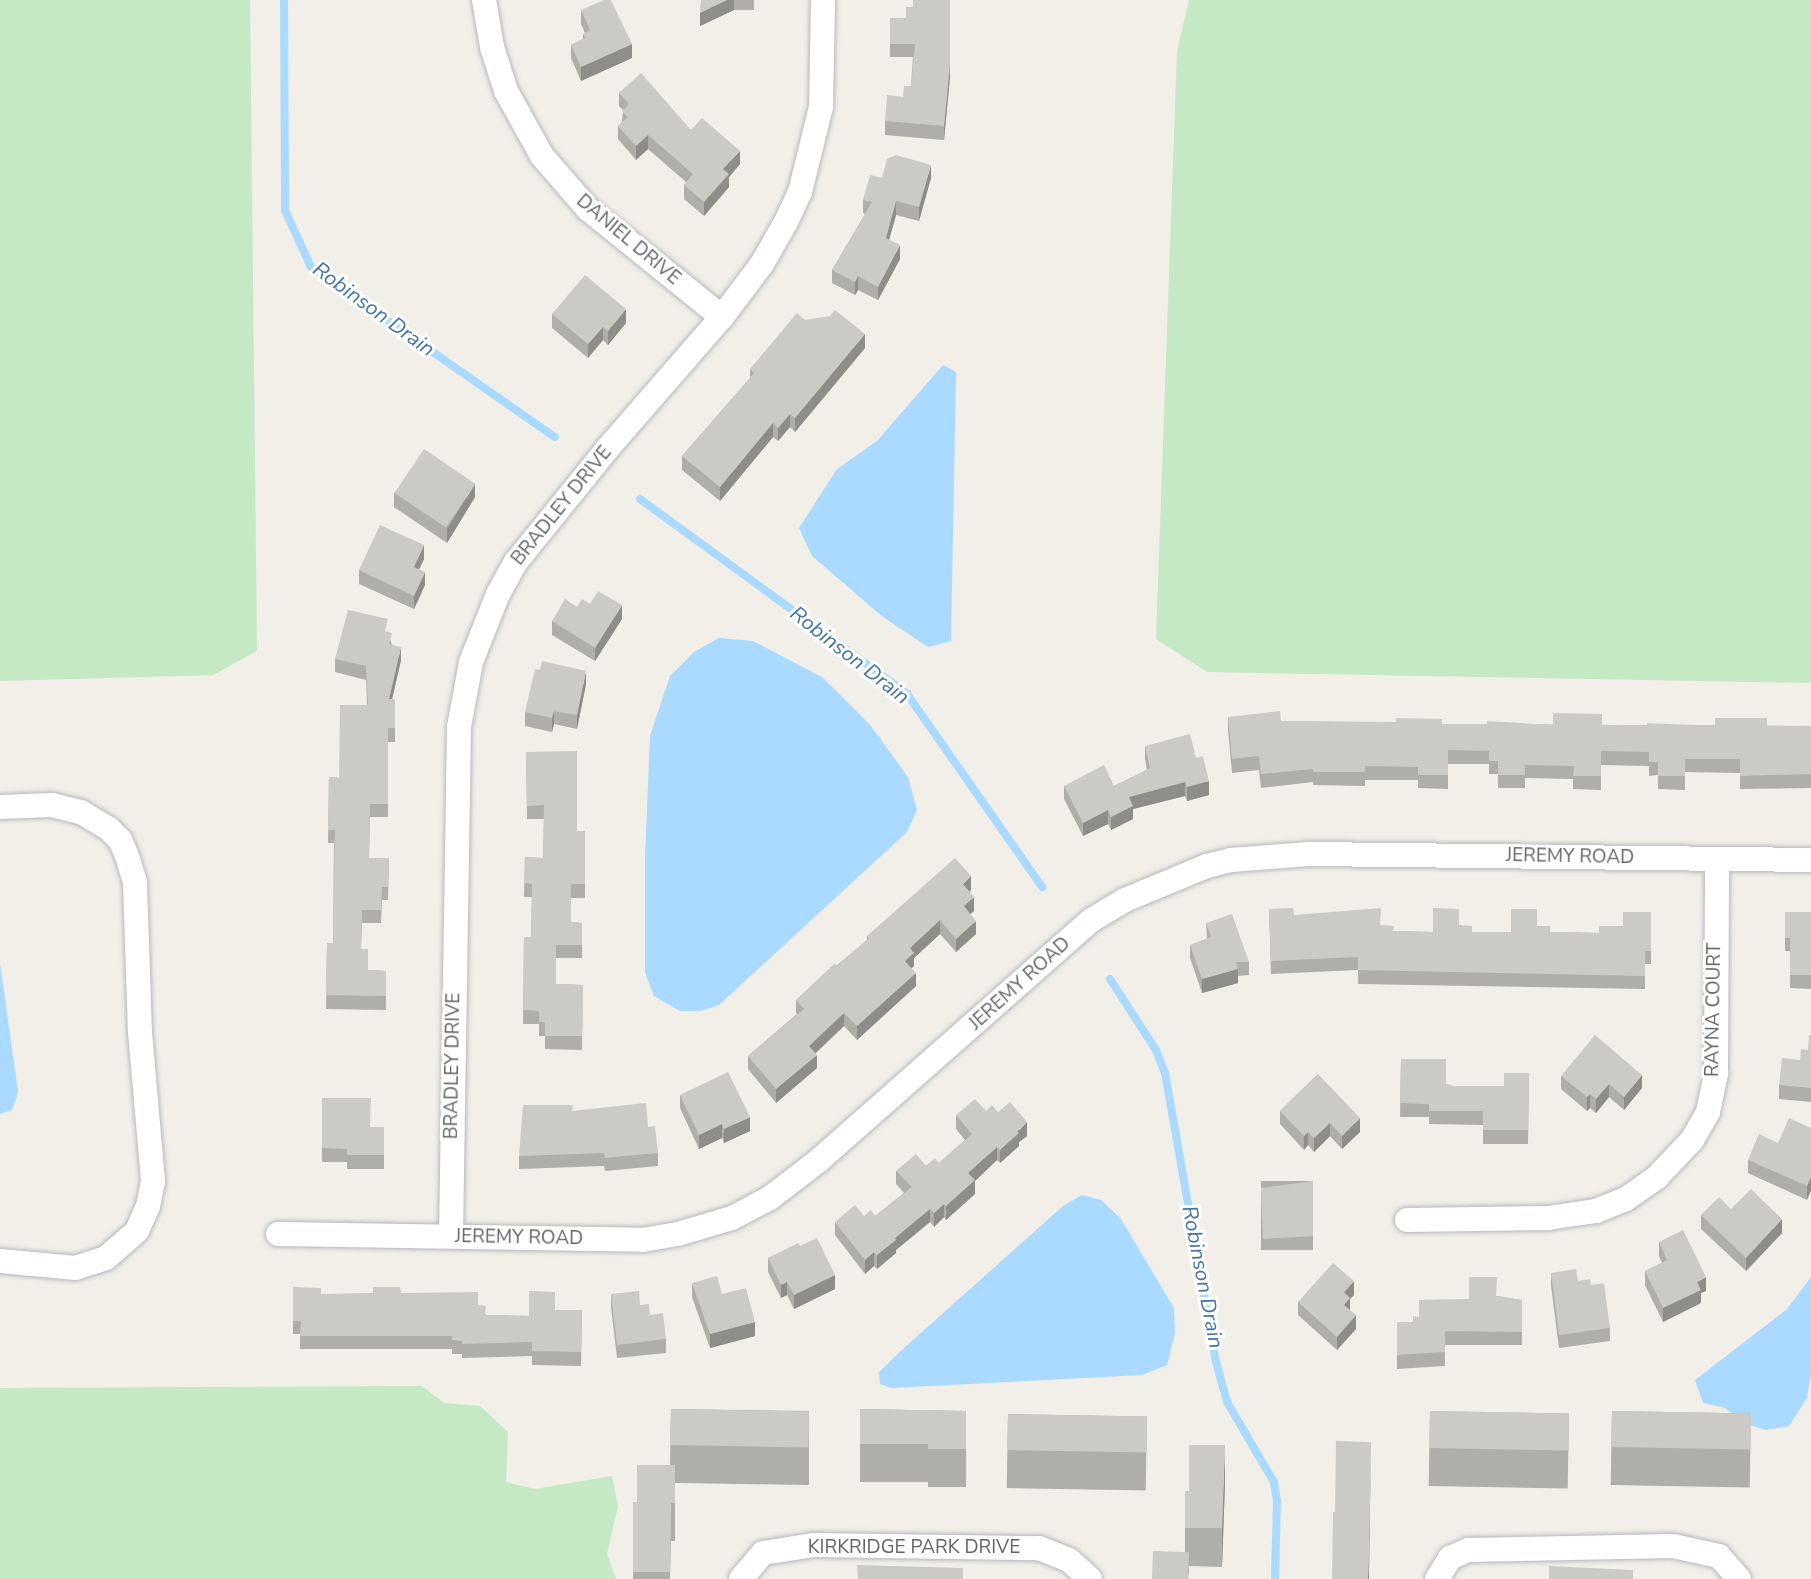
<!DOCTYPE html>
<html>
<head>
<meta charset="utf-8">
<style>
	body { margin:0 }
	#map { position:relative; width:1811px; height:1579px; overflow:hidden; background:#f1efe8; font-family:"Nunito Sans",sans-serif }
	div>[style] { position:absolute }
	.green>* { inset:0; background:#c5e8c5 }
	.water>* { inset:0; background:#aadaff }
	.stream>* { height:8px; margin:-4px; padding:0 4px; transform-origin:4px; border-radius:4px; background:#aadaff }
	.roads { filter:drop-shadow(0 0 2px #b5b8bc) drop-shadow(0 0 2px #b5b8bc) }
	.minor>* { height:24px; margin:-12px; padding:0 12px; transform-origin:12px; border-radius:12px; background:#fff }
	.wall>* { inset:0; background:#afaea9; transform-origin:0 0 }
	.shaded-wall>* { inset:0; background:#8f8d8a }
	.building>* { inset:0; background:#cccac5; transform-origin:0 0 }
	span { translate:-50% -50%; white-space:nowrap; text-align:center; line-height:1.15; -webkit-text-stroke:6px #fff; paint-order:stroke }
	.street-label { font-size:19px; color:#5f6368 }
	.water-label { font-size:21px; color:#4174aa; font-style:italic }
</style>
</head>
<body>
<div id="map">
	<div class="green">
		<div style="clip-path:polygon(0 0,250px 0,257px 651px,213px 675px,0 681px)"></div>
		<div style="clip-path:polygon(1189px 0,1811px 0,1811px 683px,1207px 672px,1156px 639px,1177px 51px)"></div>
		<div style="clip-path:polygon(422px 1386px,444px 1403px,480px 1406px,508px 1432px,506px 1482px,535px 1489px,612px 1476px,618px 1506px,607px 1554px,616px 1579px,0 1579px,0 1388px)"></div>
	</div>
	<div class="water">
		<div style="clip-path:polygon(943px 365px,956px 372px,951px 641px,928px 647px,883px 617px,812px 556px,799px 528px,837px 469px,877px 441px)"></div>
		<div style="clip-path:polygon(719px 638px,753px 641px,822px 677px,871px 726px,908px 777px,917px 810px,907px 832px,719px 1005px,700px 1011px,680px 1011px,654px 996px,645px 972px,645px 857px,650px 736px,670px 676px,694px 652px)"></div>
		<div style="clip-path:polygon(0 963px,18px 1092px,12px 1110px,0 1114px)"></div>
		<div style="clip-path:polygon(1082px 1195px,1101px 1200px,1121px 1219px,1174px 1308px,1175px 1334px,1167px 1365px,1142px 1375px,891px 1388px,880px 1384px,879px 1372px,904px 1348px,1063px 1206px)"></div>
		<div style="clip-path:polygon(1811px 1277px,1811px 1373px,1807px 1398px,1789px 1426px,1766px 1430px,1746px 1424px,1725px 1408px,1703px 1403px,1695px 1380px,1787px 1309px)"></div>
	</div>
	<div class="stream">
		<div style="left:284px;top:0;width:210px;rotate:89.7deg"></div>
		<div style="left:285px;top:210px;width:63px;rotate:65.5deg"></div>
		<div style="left:311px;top:267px;width:297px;rotate:34.9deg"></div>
		<div style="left:640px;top:499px;width:331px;rotate:36.1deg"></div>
		<div style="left:907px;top:694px;width:236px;rotate:55deg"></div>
		<div style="left:1110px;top:979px;width:85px;rotate:57.1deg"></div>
		<div style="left:1156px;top:1050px;width:25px;rotate:69deg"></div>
		<div style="left:1165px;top:1073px;width:289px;rotate:80deg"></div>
		<div style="left:1215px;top:1358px;width:46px;rotate:74.7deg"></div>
		<div style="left:1227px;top:1402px;width:93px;rotate:59.6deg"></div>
		<div style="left:1274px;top:1482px;width:18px;rotate:81deg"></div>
		<div style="left:1277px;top:1500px;width:79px;rotate:91.5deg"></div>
	</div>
	<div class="roads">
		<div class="minor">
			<div style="left:484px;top:0;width:48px;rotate:80.3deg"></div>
			<div style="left:492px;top:47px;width:46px;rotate:72.3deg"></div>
			<div style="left:506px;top:91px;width:74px;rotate:61deg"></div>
			<div style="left:542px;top:156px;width:70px;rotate:49deg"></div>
			<div style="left:588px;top:209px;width:172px;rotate:38.9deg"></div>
			<div style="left:0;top:807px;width:52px;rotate:-2.2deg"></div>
			<div style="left:52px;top:805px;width:30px;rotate:14deg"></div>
			<div style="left:81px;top:812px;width:33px;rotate:31deg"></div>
			<div style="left:109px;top:829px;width:16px;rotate:45deg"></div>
			<div style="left:120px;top:840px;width:17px;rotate:66deg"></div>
			<div style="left:127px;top:856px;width:28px;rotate:73deg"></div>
			<div style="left:135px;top:883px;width:149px;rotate:88.1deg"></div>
			<div style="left:140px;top:1032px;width:150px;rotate:85deg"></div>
			<div style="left:153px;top:1181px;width:25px;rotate:101deg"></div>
			<div style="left:148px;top:1206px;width:27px;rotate:114deg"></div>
			<div style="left:137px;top:1231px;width:41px;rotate:138.9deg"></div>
			<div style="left:106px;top:1258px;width:32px;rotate:162deg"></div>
			<div style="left:76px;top:1268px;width:76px;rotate:-174.7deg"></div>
			<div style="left:1407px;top:1220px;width:141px;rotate:-0.8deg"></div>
			<div style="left:1548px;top:1218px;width:49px;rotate:-8.3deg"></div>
			<div style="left:1596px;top:1211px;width:32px;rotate:-22deg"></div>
			<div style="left:1626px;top:1199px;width:38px;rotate:-35deg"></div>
			<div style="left:1657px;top:1177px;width:51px;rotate:-46.6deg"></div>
			<div style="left:1692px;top:1140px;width:32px;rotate:-60deg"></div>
			<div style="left:1708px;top:1112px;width:40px;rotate:-78deg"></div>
			<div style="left:1716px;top:1073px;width:214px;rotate:-89.7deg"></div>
			<div style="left:278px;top:1234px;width:365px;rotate:0.9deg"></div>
			<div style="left:643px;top:1240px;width:36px;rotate:-10deg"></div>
			<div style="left:678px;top:1234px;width:56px;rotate:-16.5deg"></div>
			<div style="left:732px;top:1218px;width:43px;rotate:-27.8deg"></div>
			<div style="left:770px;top:1198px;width:61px;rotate:-37.6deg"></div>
			<div style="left:818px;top:1161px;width:363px;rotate:-41.4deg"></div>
			<div style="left:1090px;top:921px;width:41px;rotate:-31deg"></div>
			<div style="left:1125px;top:900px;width:89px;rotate:-22.5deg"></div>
			<div style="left:1207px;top:866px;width:25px;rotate:-14deg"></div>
			<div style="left:1231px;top:860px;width:78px;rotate:-4.4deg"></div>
			<div style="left:1309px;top:854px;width:502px;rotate:0.68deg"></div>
			<div style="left:451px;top:1236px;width:509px;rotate:-89.1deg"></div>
			<div style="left:459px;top:727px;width:66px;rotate:-79.5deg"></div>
			<div style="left:471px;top:662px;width:73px;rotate:-68.3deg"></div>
			<div style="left:498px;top:594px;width:37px;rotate:-61deg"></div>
			<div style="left:516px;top:562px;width:146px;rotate:-51.1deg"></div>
			<div style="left:608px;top:448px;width:174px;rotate:-49deg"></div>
			<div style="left:722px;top:317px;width:66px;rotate:-53deg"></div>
			<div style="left:762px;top:264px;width:48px;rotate:-60.3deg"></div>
			<div style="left:786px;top:222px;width:33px;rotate:-65deg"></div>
			<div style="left:800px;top:192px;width:88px;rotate:-76.1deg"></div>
			<div style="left:821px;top:107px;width:107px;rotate:-88.9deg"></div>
			<div style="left:741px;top:1579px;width:34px;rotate:-50deg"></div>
			<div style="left:763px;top:1553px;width:52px;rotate:-8.9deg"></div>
			<div style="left:814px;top:1545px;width:225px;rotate:0.8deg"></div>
			<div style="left:1039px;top:1548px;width:32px;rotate:22deg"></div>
			<div style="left:1069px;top:1560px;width:28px;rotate:42deg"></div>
			<div style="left:1437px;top:1579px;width:25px;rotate:-58deg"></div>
			<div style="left:1450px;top:1558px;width:20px;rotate:-24deg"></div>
			<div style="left:1468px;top:1550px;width:205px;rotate:-1.1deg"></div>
			<div style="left:1673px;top:1546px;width:47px;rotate:12.3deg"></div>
			<div style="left:1719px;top:1556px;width:30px;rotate:49deg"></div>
		</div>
	</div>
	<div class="wall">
		<div style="clip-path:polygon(701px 0,754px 0,754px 10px,734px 10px,700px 26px)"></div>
		<div style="clip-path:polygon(950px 0,950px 77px,944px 140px,885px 135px,885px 121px,911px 86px,913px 57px,890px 57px,890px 18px,906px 18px,913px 7px)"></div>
		<div style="clip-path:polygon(581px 10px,632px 58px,581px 81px,571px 58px,571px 45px,583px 39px,583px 34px,585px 33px,581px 24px)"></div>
		<div style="clip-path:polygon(619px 93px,691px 130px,740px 164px,729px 177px,729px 187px,704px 216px,684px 199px,684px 185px,686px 182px,648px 149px,636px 160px,618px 139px,618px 126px,622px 122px,623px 110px,619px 106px)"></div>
		<div style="clip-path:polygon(882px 178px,931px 178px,919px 221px,896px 215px,889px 239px,900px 259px,878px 300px,858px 290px,855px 295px,832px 283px,832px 270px,865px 214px,863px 213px,863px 200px)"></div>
		<div style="clip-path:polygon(552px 314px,626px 323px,608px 345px,603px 340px,588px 358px,552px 328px)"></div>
		<div style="clip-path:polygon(805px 320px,865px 348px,795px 432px,790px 427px,778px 441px,773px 437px,720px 501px,682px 470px,682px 456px,750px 378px,750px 369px)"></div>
		<div style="clip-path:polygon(394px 493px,475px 497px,447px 543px,394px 507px)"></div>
		<div style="clip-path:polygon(424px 559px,419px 569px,425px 585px,414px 609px,359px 584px,359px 570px)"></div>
		<div style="clip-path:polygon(590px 604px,622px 619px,595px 661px,552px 635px,552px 621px,577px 607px)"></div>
		<div style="clip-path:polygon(388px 632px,392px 645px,401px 660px,392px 699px,395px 699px,395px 742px,388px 742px,388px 817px,370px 817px,369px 858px,389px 858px,388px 900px,382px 900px,381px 923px,362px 923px,361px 949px,368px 970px,386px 971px,386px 1010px,326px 1009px,327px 943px,333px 943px,334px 843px,328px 843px,329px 777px,339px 778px,367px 705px,366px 680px,335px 672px,335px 659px)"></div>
		<div style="clip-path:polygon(586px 684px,577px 729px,554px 724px,552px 732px,525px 726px,525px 712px)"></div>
		<div style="clip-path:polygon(1228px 717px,1281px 721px,1442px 724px,1811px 726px,1811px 788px,1740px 789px,1740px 773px,1685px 772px,1685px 790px,1658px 789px,1658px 775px,1649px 776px,1649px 766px,1601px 765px,1601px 790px,1573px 789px,1573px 779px,1525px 778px,1525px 788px,1498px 788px,1498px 774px,1489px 774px,1489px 764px,1448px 764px,1448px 789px,1418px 788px,1418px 780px,1365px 780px,1365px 786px,1313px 785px,1313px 782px,1261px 788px,1259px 770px,1232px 773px,1228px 730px)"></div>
		<div style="clip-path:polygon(1145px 746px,1196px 758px,1209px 795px,1187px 801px,1185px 796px,1133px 809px,1133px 819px,1111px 830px,1108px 824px,1083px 836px,1064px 799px,1064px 786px,1114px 786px,1147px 770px,1145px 759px)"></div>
		<div style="clip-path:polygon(526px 752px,577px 831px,585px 831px,585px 898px,571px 898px,571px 922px,582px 923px,582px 958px,556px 958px,556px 984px,583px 985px,582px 1050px,545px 1049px,545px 1036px,539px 1036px,539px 1024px,523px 1024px,524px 937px,531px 937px,532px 897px,524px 897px,525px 857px,543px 858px,544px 819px,527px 819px)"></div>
		<div style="clip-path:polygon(971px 890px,970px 891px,974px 911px,970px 914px,976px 934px,956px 952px,940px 934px,914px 958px,914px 966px,912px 968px,916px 986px,857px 1040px,844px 1026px,816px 1053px,817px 1068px,776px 1103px,748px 1069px,748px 1056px,797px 1014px,796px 1013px,796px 1000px,867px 940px,867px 936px)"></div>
		<div style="clip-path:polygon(1269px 909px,1294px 915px,1381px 925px,1393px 931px,1433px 932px,1459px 925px,1472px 932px,1511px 932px,1537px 926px,1550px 932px,1599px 933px,1623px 926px,1651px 912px,1651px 964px,1645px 964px,1645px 989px,1358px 984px,1358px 970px,1271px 974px)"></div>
		<div style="clip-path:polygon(1785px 912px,1811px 912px,1811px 989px,1790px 988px,1790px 951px,1785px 951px)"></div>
		<div style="clip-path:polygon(1206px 923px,1249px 962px,1249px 975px,1238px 976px,1238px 983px,1202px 993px,1190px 958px,1190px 945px,1207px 939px)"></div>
		<div style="clip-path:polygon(1811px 1035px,1811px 1102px,1779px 1099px,1779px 1085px,1808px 1050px)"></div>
		<div style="clip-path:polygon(1401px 1059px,1446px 1084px,1453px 1086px,1504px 1086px,1529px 1073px,1528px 1144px,1483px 1144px,1483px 1125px,1429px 1124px,1429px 1117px,1400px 1117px)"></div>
		<div style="clip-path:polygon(1318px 1074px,1360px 1132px,1342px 1149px,1330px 1136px,1314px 1152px,1308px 1145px,1304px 1150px,1280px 1124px,1280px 1111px)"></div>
		<div style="clip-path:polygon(1561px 1076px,1642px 1088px,1624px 1110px,1609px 1097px,1596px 1113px,1590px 1108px,1587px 1111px,1561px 1089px)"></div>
		<div style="clip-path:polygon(680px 1095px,750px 1131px,724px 1143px,722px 1138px,699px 1149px,680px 1108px)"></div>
		<div style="clip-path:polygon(322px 1098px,370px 1127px,384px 1127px,384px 1169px,347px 1169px,347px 1162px,322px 1162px)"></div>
		<div style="clip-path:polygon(572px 1111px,648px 1127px,658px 1153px,658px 1166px,605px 1171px,604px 1166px,519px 1169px,519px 1156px)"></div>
		<div style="clip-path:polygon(986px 1111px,998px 1112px,1027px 1136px,1019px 1142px,1019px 1146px,1000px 1163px,997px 1160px,975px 1181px,975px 1194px,946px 1220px,944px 1217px,934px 1227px,930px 1222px,896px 1250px,896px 1253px,877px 1269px,874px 1266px,865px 1274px,835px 1235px,835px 1222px,864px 1216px,875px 1216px,904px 1193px,896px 1184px,896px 1171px,939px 1163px,965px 1140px,956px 1129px,956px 1115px)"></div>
		<div style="clip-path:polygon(1811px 1128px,1811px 1190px,1807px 1200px,1748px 1173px,1748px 1160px,1778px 1143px)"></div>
		<div style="left:1313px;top:1181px;width:69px;height:52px;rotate:90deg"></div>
		<div style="clip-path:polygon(1731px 1209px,1782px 1233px,1746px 1271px,1701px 1229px,1701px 1215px)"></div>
		<div style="clip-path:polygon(1659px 1242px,1706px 1291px,1701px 1293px,1701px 1303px,1663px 1322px,1645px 1285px,1645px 1271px,1662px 1263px,1659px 1256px)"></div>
		<div style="clip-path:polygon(800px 1246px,835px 1289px,794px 1309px,787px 1295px,781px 1298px,768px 1272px,768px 1258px)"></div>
		<div style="clip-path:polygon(1551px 1273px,1591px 1285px,1610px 1328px,1610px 1341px,1559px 1348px,1551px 1286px)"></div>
		<div style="clip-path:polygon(692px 1283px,722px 1294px,755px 1336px,710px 1348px,692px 1297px)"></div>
		<div style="clip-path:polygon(293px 1287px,321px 1294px,401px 1293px,478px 1305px,486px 1315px,529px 1316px,555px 1310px,582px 1310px,581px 1366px,532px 1365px,532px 1356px,462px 1358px,462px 1354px,452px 1354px,452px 1349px,300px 1349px,300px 1334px,293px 1334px)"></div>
		<div style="clip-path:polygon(611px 1294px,640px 1305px,666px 1339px,666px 1353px,617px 1358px,611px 1307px)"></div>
		<div style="clip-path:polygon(1354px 1295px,1350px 1299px,1350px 1310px,1356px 1329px,1337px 1350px,1298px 1315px,1298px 1302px)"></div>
		<div style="clip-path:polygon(1497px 1296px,1522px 1300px,1522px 1345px,1445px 1345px,1445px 1366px,1397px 1369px,1397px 1322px,1413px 1322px,1469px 1299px)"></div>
		<div style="clip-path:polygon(671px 1409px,809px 1411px,809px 1485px,675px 1483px,675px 1541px,671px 1541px,670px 1579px,633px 1579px,633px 1502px,637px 1502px,670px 1465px)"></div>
		<div style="clip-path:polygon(860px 1409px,966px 1411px,966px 1487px,928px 1487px,928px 1482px,860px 1482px)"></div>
		<div style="left:1430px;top:1411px;width:139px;height:75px;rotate:1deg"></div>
		<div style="left:1612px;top:1411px;width:139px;height:74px;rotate:1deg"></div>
		<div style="left:1008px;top:1414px;width:139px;height:74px;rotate:1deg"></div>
		<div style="clip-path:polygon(1225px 1483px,1222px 1567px,1189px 1566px,1189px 1579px,1185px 1552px,1185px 1528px)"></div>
	</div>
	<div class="shaded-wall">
		<div style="clip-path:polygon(727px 0,734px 0,734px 10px,700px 26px,700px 13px)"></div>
		<div style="clip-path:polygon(632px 44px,632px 58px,581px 81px,581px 67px)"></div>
		<div style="clip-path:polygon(950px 64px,950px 77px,944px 140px,944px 126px)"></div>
		<div style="clip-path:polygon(648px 135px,648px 149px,636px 160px,636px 146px)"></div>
		<div style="clip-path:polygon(740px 151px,740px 164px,729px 177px,729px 187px,704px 216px,704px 202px,723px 169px)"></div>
		<div style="clip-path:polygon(931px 165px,931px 178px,919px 221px,919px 207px)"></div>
		<div style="clip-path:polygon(896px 201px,896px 215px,886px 251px,886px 238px)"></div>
		<div style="clip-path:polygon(900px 245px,900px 259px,878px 300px,878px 287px)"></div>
		<div style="clip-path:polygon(858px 276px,858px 290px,855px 295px,855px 282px)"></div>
		<div style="clip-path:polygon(626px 309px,626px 323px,608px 345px,608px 331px)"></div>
		<div style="clip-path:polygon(603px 327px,603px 340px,588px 358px,588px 344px)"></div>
		<div style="clip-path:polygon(865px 334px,865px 348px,795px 432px,795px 418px)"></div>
		<div style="clip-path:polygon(790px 414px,790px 427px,778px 441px,778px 428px)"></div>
		<div style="clip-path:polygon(773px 423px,773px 437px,720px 501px,720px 487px)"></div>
		<div style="clip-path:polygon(475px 484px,475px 497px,447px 543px,447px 529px)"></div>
		<div style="clip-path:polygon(424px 545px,424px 559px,414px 580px,414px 567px)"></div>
		<div style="clip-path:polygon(425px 572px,425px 585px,414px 609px,414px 596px)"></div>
		<div style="clip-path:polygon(622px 605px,622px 619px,595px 661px,595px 648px)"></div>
		<div style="clip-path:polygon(401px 647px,401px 660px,389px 713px,389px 699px)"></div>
		<div style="clip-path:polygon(586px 671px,586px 684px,577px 729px,577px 715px)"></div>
		<div style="clip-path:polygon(554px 711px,554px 724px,552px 732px,552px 718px)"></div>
		<div style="clip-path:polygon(1209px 781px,1209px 795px,1187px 801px,1187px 787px)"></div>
		<div style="clip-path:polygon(1185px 782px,1185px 796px,1133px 809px,1133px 819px,1111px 830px,1111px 817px,1129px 797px)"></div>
		<div style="clip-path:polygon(1108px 810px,1108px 824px,1083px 836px,1083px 823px)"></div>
		<div style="clip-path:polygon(971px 876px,971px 890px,963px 897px,963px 884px)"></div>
		<div style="clip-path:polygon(974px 897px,974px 911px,964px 920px,964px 906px)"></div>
		<div style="clip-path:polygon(940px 920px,940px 934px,914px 958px,914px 966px,905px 974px,905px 961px,910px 948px)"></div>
		<div style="clip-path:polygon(976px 921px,976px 934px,956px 952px,956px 939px)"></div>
		<div style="clip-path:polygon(1238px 969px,1238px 983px,1202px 993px,1202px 979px)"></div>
		<div style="clip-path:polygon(916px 973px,916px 986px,857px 1040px,857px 1026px)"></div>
		<div style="clip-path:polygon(844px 1013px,844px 1026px,809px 1059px,809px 1046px)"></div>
		<div style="clip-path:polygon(817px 1055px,817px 1068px,776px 1103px,776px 1089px)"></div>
		<div style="clip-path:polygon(1642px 1075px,1642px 1088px,1624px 1110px,1624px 1097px)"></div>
		<div style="clip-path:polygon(1609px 1084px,1609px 1097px,1596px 1113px,1596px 1099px)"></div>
		<div style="clip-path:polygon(1590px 1094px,1590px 1108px,1587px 1111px,1587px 1097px)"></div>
		<div style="clip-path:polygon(750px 1117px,750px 1131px,724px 1143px,724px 1129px)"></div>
		<div style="clip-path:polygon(1360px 1118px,1360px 1132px,1342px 1149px,1342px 1136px)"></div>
		<div style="clip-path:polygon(1027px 1122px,1027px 1136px,1019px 1142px,1019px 1146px,1000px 1163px,1000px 1150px)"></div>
		<div style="clip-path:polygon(1330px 1123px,1330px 1136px,1314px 1152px,1314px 1138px)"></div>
		<div style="clip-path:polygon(722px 1124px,722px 1138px,699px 1149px,699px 1135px)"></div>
		<div style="clip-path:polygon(1308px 1132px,1308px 1145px,1304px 1150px,1304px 1136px)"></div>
		<div style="clip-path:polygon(997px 1147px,997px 1160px,975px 1181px,975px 1194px,946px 1220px,946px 1206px,968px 1173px)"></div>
		<div style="clip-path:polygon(1811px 1177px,1811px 1190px,1807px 1200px,1807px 1186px)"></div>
		<div style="clip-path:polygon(944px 1204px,944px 1217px,934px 1227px,934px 1213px)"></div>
		<div style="clip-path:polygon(930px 1209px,930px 1222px,896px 1250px,896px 1253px,877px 1269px,877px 1255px,895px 1238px)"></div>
		<div style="clip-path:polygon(1782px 1219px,1782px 1233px,1746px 1271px,1746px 1258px)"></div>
		<div style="clip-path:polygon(874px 1252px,874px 1266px,865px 1274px,865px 1260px)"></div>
		<div style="clip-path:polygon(835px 1275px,835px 1289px,794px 1309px,794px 1295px)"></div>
		<div style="clip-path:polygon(1706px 1277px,1706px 1291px,1701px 1293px,1701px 1303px,1663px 1322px,1663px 1308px,1697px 1282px)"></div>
		<div style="clip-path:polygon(1354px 1281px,1354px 1295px,1350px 1299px,1350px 1311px,1344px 1318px,1344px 1292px)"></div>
		<div style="clip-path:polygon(787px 1282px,787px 1295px,781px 1298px,781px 1285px)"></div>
		<div style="clip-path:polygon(1356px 1315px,1356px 1329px,1337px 1350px,1337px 1337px)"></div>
		<div style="clip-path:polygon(755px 1322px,755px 1336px,710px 1348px,710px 1334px)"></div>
		<div style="clip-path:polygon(1371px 1442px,1369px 1579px,1368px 1579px)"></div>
		<div style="clip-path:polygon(1225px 1445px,1225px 1483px,1222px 1567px,1222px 1528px)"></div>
	</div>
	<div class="building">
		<div style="clip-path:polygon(604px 0,611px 0,632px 44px,581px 67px,571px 45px,585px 38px,583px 34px,590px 30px,581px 10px)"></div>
		<div style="clip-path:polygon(701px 0,727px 0,700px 13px)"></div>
		<div style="clip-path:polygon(913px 0,950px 0,950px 64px,944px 126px,885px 121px,887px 95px,903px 97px,904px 86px,911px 86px,915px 44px,890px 44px,890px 18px,906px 18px,906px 7px,913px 7px)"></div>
		<div style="clip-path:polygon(641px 73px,691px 130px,702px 118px,740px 151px,723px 169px,729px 174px,704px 202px,684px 185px,693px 174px,648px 135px,636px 146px,618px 126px,628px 117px,622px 111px,629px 104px,619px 93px)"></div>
		<div style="clip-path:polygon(896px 155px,931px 165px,919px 207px,896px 201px,886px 238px,900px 245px,878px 287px,858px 276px,855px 282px,832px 270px,872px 202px,863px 200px,870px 175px,882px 178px,887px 159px)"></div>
		<div style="clip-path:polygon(585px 275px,626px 309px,608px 331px,603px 327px,588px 344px,552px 314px)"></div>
		<div style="clip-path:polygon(835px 310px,865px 334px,795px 418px,790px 414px,778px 428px,773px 423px,720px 487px,682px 456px,754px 373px,750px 369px,797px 313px,805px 320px,830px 316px)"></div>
		<div style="left:424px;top:449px;width:62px;height:53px;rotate:34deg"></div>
		<div style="clip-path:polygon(380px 525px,424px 545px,414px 567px,425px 572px,414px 596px,359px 570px)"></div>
		<div style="clip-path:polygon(598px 591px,622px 605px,595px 648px,552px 621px,565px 599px,577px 607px,582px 599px,590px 604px)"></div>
		<div style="clip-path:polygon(348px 610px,388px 619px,385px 631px,392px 633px,389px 644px,401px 647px,389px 699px,395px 699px,395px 728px,388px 728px,388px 804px,370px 804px,369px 858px,389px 858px,388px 887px,382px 887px,381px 910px,362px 910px,361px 949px,368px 949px,368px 970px,386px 971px,386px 996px,326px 995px,327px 943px,333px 943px,335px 830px,328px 830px,329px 777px,339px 778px,340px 705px,368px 705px,366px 666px,335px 659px)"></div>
		<div style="clip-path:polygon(542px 661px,586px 671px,577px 715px,554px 711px,552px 718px,525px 712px,535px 669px,540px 670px)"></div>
		<div style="clip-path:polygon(1280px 711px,1281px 721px,1396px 722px,1396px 718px,1442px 719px,1442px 724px,1487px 724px,1487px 721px,1553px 725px,1553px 713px,1602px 714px,1602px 725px,1647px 725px,1647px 723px,1715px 726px,1715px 718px,1767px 718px,1767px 726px,1811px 726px,1811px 774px,1740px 776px,1740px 759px,1685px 759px,1685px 776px,1658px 776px,1658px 762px,1649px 762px,1649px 752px,1601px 751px,1601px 776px,1573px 776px,1574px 766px,1525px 765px,1525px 775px,1498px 775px,1498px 761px,1489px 761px,1489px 751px,1448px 750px,1448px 775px,1418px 775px,1418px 767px,1365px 766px,1365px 772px,1313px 772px,1313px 769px,1261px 774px,1259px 756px,1232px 759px,1228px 717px)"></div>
		<div style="clip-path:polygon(1190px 734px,1196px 758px,1203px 756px,1209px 781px,1187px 787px,1185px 782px,1129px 797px,1133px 806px,1111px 817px,1108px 810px,1083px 823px,1064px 786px,1104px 765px,1114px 786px,1150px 768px,1145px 746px)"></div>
		<div style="clip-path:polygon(577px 751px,577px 831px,585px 831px,585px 884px,571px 884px,571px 922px,582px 923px,582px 945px,556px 945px,556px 984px,583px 985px,582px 1036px,545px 1036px,545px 1022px,539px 1022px,539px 1011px,523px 1010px,524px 937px,531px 937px,532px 884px,524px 883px,525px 857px,543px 858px,544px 805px,527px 806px,526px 752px)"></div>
		<div style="clip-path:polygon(955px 858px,971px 876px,963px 884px,974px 897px,964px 906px,976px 921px,956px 939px,940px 920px,910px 948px,914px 953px,905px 961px,916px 973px,857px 1026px,844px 1013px,809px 1046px,817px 1055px,776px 1089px,748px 1056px,804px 1009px,796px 1000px,835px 963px,837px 966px,869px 938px,867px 936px)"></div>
		<div style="clip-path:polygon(1293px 908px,1294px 915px,1381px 908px,1380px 925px,1394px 926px,1393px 931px,1433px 932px,1433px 908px,1459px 909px,1459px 925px,1472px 926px,1472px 932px,1511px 932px,1511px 909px,1537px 909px,1537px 926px,1550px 926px,1550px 932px,1599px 933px,1599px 926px,1623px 926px,1623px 912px,1651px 912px,1651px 951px,1645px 951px,1645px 976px,1358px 970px,1358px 957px,1271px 961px,1269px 909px)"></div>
		<div style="clip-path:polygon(1785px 912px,1811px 912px,1811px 975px,1790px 975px,1790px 938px,1785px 938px)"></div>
		<div style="clip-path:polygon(1232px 914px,1249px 962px,1236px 962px,1238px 969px,1202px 979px,1190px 945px,1211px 937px,1206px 923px)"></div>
		<div style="clip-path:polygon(1595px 1035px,1642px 1075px,1624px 1097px,1609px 1084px,1596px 1099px,1590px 1094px,1587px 1097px,1561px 1076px)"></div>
		<div style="clip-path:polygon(1809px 1035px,1811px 1035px,1811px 1088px,1779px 1085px,1782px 1058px,1800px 1060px,1801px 1049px,1808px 1050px)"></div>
		<div style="clip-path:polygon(1401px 1059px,1446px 1059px,1446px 1084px,1453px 1086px,1504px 1086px,1504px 1073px,1529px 1073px,1528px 1130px,1483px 1130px,1483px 1111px,1429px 1111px,1429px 1104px,1400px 1103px)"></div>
		<div style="clip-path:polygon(728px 1072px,750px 1117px,724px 1129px,722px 1124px,699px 1135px,680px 1095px)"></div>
		<div style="clip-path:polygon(1318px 1074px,1360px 1118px,1342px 1136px,1330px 1123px,1314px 1138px,1308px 1132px,1304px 1136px,1280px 1111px)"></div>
		<div style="clip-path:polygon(322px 1098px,371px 1098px,370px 1127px,384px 1127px,384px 1155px,347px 1155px,347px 1149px,322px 1148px)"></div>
		<div style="clip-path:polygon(975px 1099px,986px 1111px,992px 1105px,998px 1112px,1010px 1102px,1027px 1122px,1017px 1131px,1019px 1133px,1000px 1150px,997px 1147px,968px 1173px,975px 1180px,946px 1206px,944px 1204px,934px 1213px,930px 1209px,895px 1238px,896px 1240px,877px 1255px,874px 1252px,865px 1260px,835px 1222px,855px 1205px,864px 1216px,871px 1210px,875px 1216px,912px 1187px,896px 1171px,916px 1154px,926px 1166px,935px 1158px,939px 1163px,972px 1134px,956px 1115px)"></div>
		<div style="clip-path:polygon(646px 1103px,648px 1127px,655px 1126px,658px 1153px,605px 1158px,604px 1153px,519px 1156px,523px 1105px,573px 1105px,572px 1111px)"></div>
		<div style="clip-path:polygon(1789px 1118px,1811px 1128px,1811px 1177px,1807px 1186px,1748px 1160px,1759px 1134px,1778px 1143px)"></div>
		<div style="clip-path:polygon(1313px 1181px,1313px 1236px,1263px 1239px,1261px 1188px)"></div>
		<div style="clip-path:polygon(1751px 1189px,1782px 1219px,1746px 1258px,1701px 1215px,1719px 1197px,1731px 1209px)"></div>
		<div style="clip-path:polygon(1683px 1230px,1706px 1277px,1697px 1282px,1701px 1290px,1663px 1308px,1645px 1271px,1667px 1260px,1659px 1242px)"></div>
		<div style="clip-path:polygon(817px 1238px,835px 1275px,794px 1295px,787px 1282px,781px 1285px,768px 1258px,798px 1243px,800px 1246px)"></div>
		<div style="clip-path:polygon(1333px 1263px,1354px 1281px,1344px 1292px,1350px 1298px,1344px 1305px,1356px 1315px,1337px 1337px,1298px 1302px)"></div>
		<div style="clip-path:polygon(1576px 1269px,1578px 1281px,1590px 1279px,1591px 1285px,1604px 1283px,1610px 1328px,1559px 1335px,1551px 1273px)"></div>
		<div style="clip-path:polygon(717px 1276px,722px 1294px,746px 1288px,755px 1322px,710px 1334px,692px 1283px)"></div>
		<div style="clip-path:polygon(1469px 1277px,1497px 1277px,1496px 1296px,1522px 1300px,1522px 1332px,1445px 1331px,1445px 1352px,1397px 1355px,1397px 1322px,1413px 1322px,1413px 1316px,1419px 1317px,1419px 1300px,1469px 1299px)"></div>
		<div style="clip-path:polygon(293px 1287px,321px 1288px,321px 1294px,373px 1294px,373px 1287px,400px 1287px,401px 1293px,478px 1292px,478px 1305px,486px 1306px,485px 1315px,529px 1316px,529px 1291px,555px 1292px,555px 1310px,582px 1310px,581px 1352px,532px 1351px,532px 1342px,462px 1344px,462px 1341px,452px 1340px,452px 1336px,300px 1336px,301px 1321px,293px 1321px)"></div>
		<div style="clip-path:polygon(639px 1291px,640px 1305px,649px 1304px,650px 1315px,663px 1313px,666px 1339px,617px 1345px,611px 1294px)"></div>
		<div style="left:671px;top:1409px;width:138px;height:36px;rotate:1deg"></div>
		<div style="clip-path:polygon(860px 1409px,966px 1411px,966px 1449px,928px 1449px,928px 1444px,860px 1444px)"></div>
		<div style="left:1430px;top:1411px;width:139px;height:37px;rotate:1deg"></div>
		<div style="left:1612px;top:1411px;width:139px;height:36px;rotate:1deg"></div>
		<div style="left:1008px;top:1414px;width:139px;height:36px;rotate:1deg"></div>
		<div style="clip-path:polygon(1336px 1441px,1371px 1442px,1368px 1579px,1332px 1579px,1333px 1512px,1335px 1512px)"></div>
		<div style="clip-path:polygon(1189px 1445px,1225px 1445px,1222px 1528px,1185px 1528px,1185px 1491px,1189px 1491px)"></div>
		<div style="clip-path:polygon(637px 1465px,675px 1465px,675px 1503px,671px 1503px,670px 1572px,633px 1572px,633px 1502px,637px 1502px)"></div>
		<div style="left:1153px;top:1551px;width:36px;height:28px;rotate:2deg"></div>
		<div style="clip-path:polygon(857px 1565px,963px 1568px,963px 1579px,858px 1579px)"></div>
		<div style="clip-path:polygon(1549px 1566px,1633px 1570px,1633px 1579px,1549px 1579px)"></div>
	</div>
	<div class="street-label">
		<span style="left:628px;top:240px;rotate:40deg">DANIEL DRIVE</span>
		<span style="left:562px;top:506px;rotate:-51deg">BRADLEY DRIVE</span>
		<span style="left:1570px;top:857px;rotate:1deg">JEREMY ROAD</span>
		<span style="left:1020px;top:984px;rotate:-42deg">JEREMY ROAD</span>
		<span style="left:1714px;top:1010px;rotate:-89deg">RAYNA COURT</span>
		<span style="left:453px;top:1066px;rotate:-89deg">BRADLEY DRIVE</span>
		<span style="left:519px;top:1238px;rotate:1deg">JEREMY ROAD</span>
		<span style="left:914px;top:1548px">KIRKRIDGE PARK DRIVE</span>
	</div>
	<div class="water-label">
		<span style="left:374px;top:309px;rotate:36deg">Robinson Drain</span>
		<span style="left:850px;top:655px;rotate:38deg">Robinson Drain</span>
		<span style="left:1203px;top:1277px;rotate:79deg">Robinson Drain</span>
	</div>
</div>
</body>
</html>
